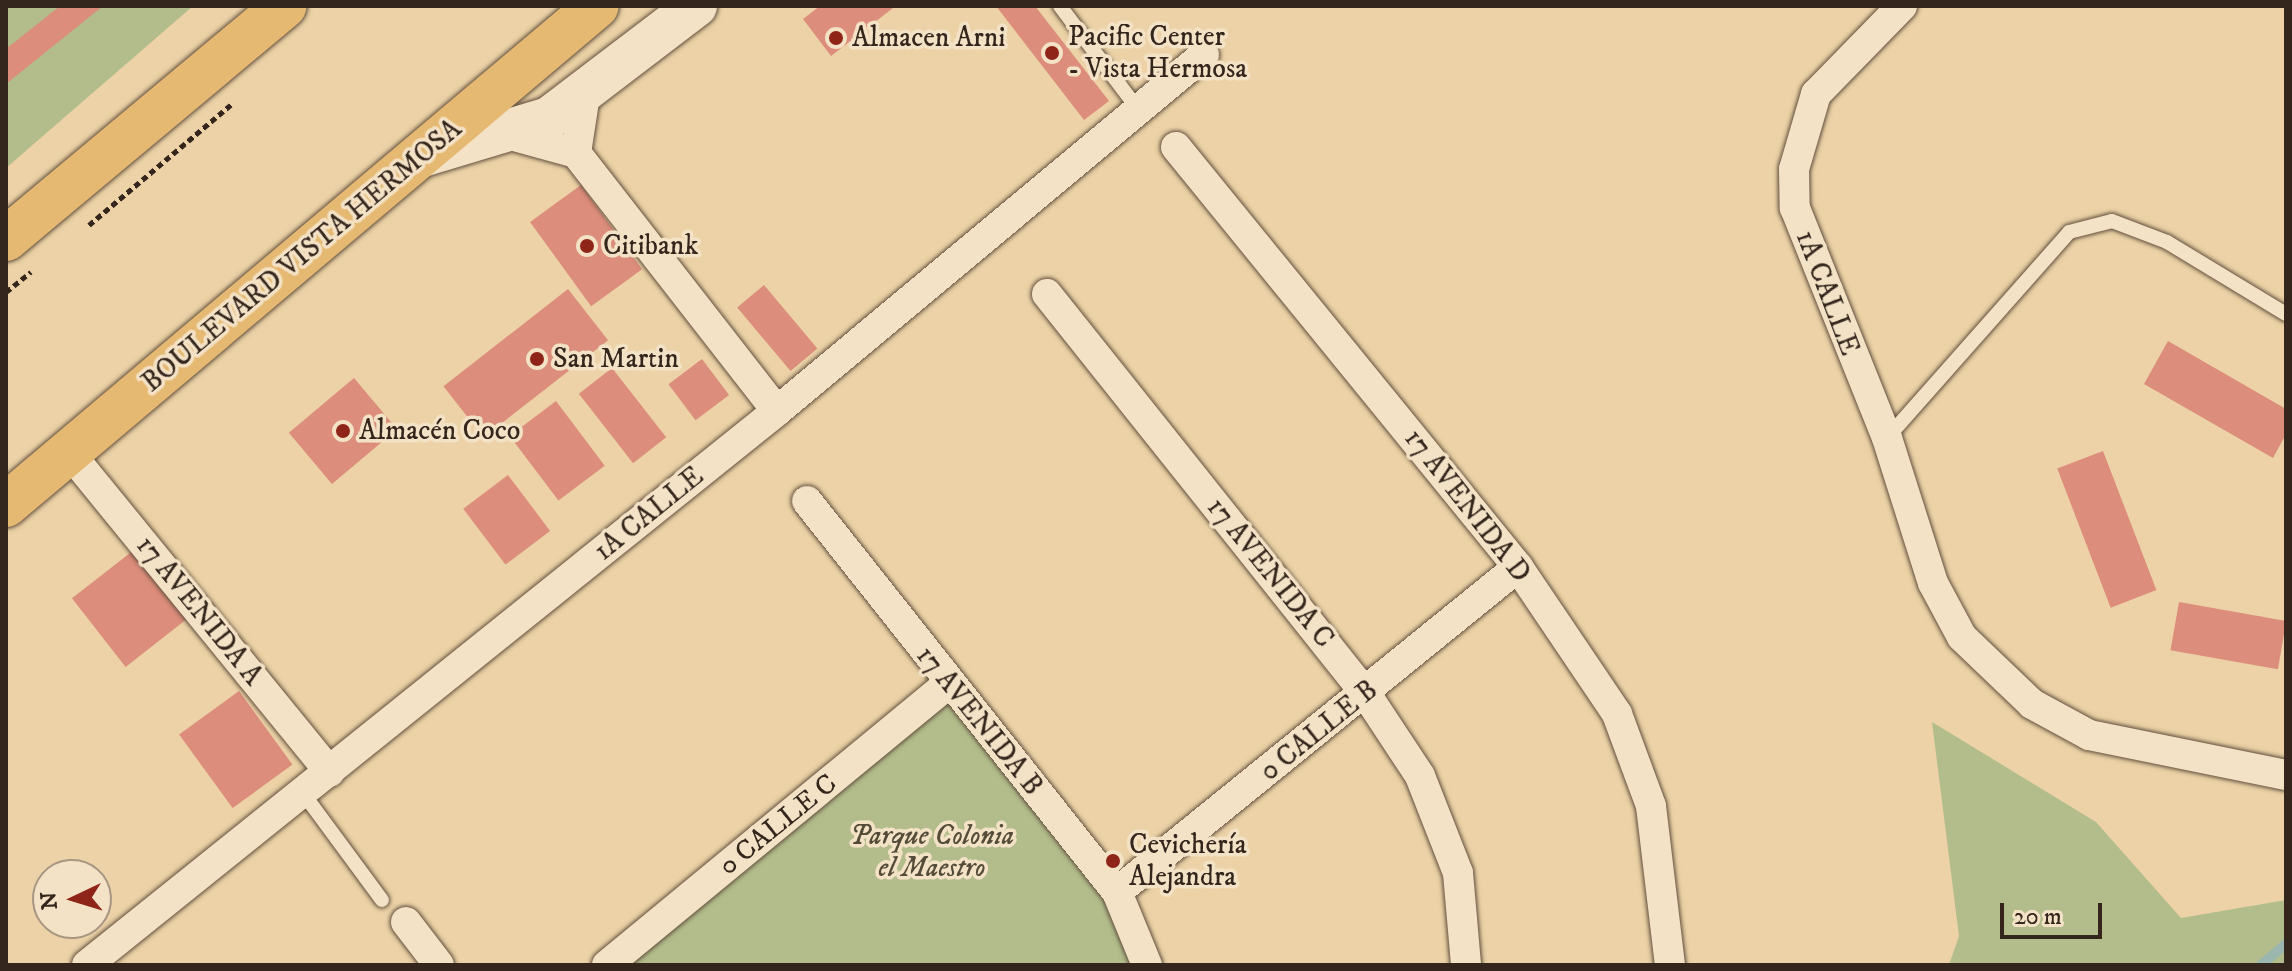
<!DOCTYPE html>
<html>
<head>
<meta charset="utf-8">
<style>
	body { margin:0 }
	#map { position:relative; width:2292px; height:971px; overflow:hidden; background:#ecd2a6; font-family:"IM FELL DW Pica",serif }
	div>[style] { position:absolute }
	.green>* { inset:0; background:#b2bd8b }
	.stream>* { height:10px; margin:-5px; padding:0 5px; transform-origin:5px; border-radius:5px; background:#9ab6ae }
	.building>* { inset:0; background:#dc8d7b; transform-origin:0 0 }
	.path>* { height:5px; margin-top:-2.5px; transform-origin:0; background:repeating-linear-gradient(90deg,#34251d 0 6px,transparent 0 10px) }
	.roads { filter:drop-shadow(0 0 2px #62503f) drop-shadow(0 0 2px #62503f) }
	.lane>* { height:14px; margin:-7px; padding:0 7px; transform-origin:7px; border-radius:7px; background:#f3e2c5 }
	.street>* { height:30px; margin:-15px; padding:0 15px; transform-origin:15px; border-radius:15px; background:#f3e2c5 }
	.secondary>* { height:42px; margin:-21px; padding:0 21px; transform-origin:21px; border-radius:21px; background:#f3e2c5 }
	.primary>* { height:44px; margin:-22px; padding:0 22px; transform-origin:22px; border-radius:22px; background:#e6b973 }
	.dots>* { width:22px; height:22px; translate:-50% -50%; box-sizing:border-box; border:4px solid #f3e2c5; border-radius:50% }
	span { translate:-50% -50%; white-space:nowrap; text-align:center; line-height:1.15; -webkit-text-stroke:7px #f3e2c5; paint-order:stroke }
	.poi-label { font-size:28px; color:#34251d }
	.left { translate:0 -50%; text-align:left }
	.street-label { font-size:28px; color:#34251d }
	.park-label { font-size:28px; color:#544b38; font-style:italic }
	.frame { position:absolute; inset:0; border:8px solid #34251d; pointer-events:none }
	.north { position:absolute; left:32px; top:859px; width:80px; height:80px; box-sizing:border-box; background:#f3e2c5; border:2px solid #a79682; border-radius:50%; rotate:266deg; font-size:22px; font-weight:700; line-height:32px; text-align:center; color:#34251d }
	.north::after { content:''; display:block; margin:auto; width:28px; height:36px; background:#8f2418; clip-path:polygon(50% 0,100% 100%,50% 72%,0 100%) }
	.scale { position:absolute; left:2000px; top:903px; width:102px; height:36px; box-sizing:border-box; border:4px solid #34251d; border-top:0; padding-left:10px; font-size:24px; line-height:28px; white-space:nowrap; color:#34251d; -webkit-text-stroke:6px #f3e2c5; paint-order:stroke }
</style>
</head>
<body>
<div id="map">
	<div class="green">
		<div style="clip-path:polygon(6px 6px,193px 6px,6px 168px)"></div>
		<div style="clip-path:polygon(947px 691px,1112px 895px,1141px 965px,618px 965px)"></div>
		<div style="clip-path:polygon(1932px 722px,2096px 822px,2181px 918px,2286px 900px,2286px 965px,1949px 965px,1959px 936px)"></div>
	</div>
	<div class="stream">
		<div style="left:2261px;top:965px;width:33px;rotate:-40deg"></div>
	</div>
	<div class="building">
		<div style="clip-path:polygon(60px 6px,103px 6px,6px 84px,6px 49px)"></div>
		<div style="clip-path:polygon(820px 6px,891px 6px,893px 8px,831px 56px,803px 19px)"></div>
		<div style="clip-path:polygon(996px 6px,1035px 6px,1109px 101px,1084px 120px)"></div>
		<div style="left:581px;top:185px;width:104px;height:63px;rotate:54deg"></div>
		<div style="left:764px;top:285px;width:83px;height:35px;rotate:50deg"></div>
		<div style="left:568px;top:289px;width:65px;height:158px;rotate:52deg"></div>
		<div style="clip-path:polygon(2168px 341px,2286px 409px,2286px 434px,2273px 458px,2144px 384px)"></div>
		<div style="left:702px;top:359px;width:45px;height:42px;rotate:53deg"></div>
		<div style="left:612px;top:368px;width:88px;height:42px;rotate:52deg"></div>
		<div style="left:354px;top:378px;width:67px;height:85px;rotate:50deg"></div>
		<div style="left:556px;top:401px;width:81px;height:58px;rotate:53deg"></div>
		<div style="left:2103px;top:451px;width:149px;height:49px;rotate:69deg"></div>
		<div style="left:508px;top:475px;width:70px;height:56px;rotate:53deg"></div>
		<div style="left:139px;top:546px;width:87px;height:85px;rotate:52deg"></div>
		<div style="left:2179px;top:602px;width:109px;height:49px;rotate:10deg"></div>
		<div style="left:239px;top:691px;width:91px;height:74px;rotate:54deg"></div>
	</div>
	<div class="path">
		<div style="left:89px;top:225px;width:189px;rotate:-40.3deg"></div>
		<div style="left:6px;top:292px;width:32px;rotate:-39deg"></div>
	</div>
	<div class="roads">
		<div class="lane">
			<div style="left:1060px;top:6px;width:129px;rotate:52.9deg"></div>
			<div style="left:1887px;top:438px;width:275px;rotate:-48.5deg"></div>
			<div style="left:2069px;top:232px;width:44px;rotate:-14.3deg"></div>
			<div style="left:2112px;top:221px;width:59px;rotate:20.9deg"></div>
			<div style="left:2167px;top:242px;width:139px;rotate:31.2deg"></div>
			<div style="left:303px;top:793px;width:133px;rotate:53.6deg"></div>
		</div>
		<div class="street">
			<div style="left:1902px;top:6px;width:123px;rotate:134.3deg"></div>
			<div style="left:1816px;top:94px;width:78px;rotate:106.3deg"></div>
			<div style="left:1794px;top:169px;width:39px;rotate:89deg"></div>
			<div style="left:1795px;top:208px;width:248px;rotate:68.2deg"></div>
			<div style="left:1887px;top:438px;width:152px;rotate:72.4deg"></div>
			<div style="left:1933px;top:583px;width:61px;rotate:61.8deg"></div>
			<div style="left:1962px;top:637px;width:97px;rotate:43.7deg"></div>
			<div style="left:2032px;top:704px;width:65px;rotate:28.5deg"></div>
			<div style="left:2089px;top:735px;width:201px;rotate:11.5deg"></div>
			<div style="left:507px;top:134px;width:72px;rotate:15.4deg"></div>
			<div style="left:576px;top:153px;width:327px;rotate:52.1deg"></div>
			<div style="left:1176px;top:147px;width:542px;rotate:50.84deg"></div>
			<div style="left:1518px;top:567px;width:177px;rotate:56deg"></div>
			<div style="left:1617px;top:714px;width:98px;rotate:69.7deg"></div>
			<div style="left:1651px;top:806px;width:160px;rotate:83.2deg"></div>
			<div style="left:576px;top:153px;width:59px;rotate:-81.2deg"></div>
			<div style="left:1047px;top:294px;width:512px;rotate:51.43deg"></div>
			<div style="left:1366px;top:694px;width:98px;rotate:56.6deg"></div>
			<div style="left:1420px;top:776px;width:104px;rotate:68.6deg"></div>
			<div style="left:1458px;top:873px;width:92px;rotate:85deg"></div>
			<div style="left:68px;top:451px;width:414px;rotate:50.8deg"></div>
			<div style="left:807px;top:501px;width:499px;rotate:51.6deg"></div>
			<div style="left:1117px;top:892px;width:79px;rotate:67.7deg"></div>
			<div style="left:1117px;top:892px;width:516px;rotate:-39.02deg"></div>
			<div style="left:406px;top:922px;width:54px;rotate:52.5deg"></div>
			<div style="left:87px;top:965px;width:885px;rotate:-38.76deg"></div>
			<div style="left:777px;top:411px;width:556px;rotate:-39.82deg"></div>
			<div style="left:607px;top:965px;width:442px;rotate:-39.5deg"></div>
		</div>
		<div class="secondary">
			<div style="left:422px;top:156px;width:133px;rotate:-16.7deg"></div>
			<div style="left:549px;top:118px;width:185px;rotate:-37.3deg"></div>
		</div>
		<div class="primary">
			<div style="left:6px;top:239px;width:363px;rotate:-39.9deg"></div>
			<div style="left:6px;top:505px;width:773px;rotate:-40.18deg"></div>
		</div>
	</div>
	<div class="dots">
		<div style="left:836px;top:38px;background:#8f2418"></div>
		<div style="left:1052px;top:53px;background:#8f2418"></div>
		<div style="left:587px;top:246px;background:#8f2418"></div>
		<div style="left:537px;top:359px;background:#8f2418"></div>
		<div style="left:343px;top:431px;background:#8f2418"></div>
		<div style="left:1113px;top:861px;background:#8f2418"></div>
	</div>
	<div class="poi-label">
		<span class="left" style="left:1068px;top:53px">Pacific Center<br>- Vista Hermosa</span>
		<span class="left" style="left:852px;top:38px">Almacen Arni</span>
		<span class="left" style="left:603px;top:246px">Citibank</span>
		<span class="left" style="left:553px;top:359px">San Martin</span>
		<span class="left" style="left:359px;top:431px">Almacén Coco</span>
		<span class="left" style="left:1129px;top:861px">Cevichería<br>Alejandra</span>
	</div>
	<div class="street-label">
		<span style="left:302px;top:256px;rotate:-40deg">BOULEVARD VISTA HERMOSA</span>
		<span style="left:1827px;top:293px;rotate:69deg">1A CALLE</span>
		<span style="left:1467px;top:506px;rotate:52deg">17 AVENIDA D</span>
		<span style="left:649px;top:514px;rotate:-39deg">1A CALLE</span>
		<span style="left:1270px;top:573px;rotate:51deg">17 AVENIDA C</span>
		<span style="left:199px;top:611px;rotate:51deg">17 AVENIDA A</span>
		<span style="left:979px;top:721px;rotate:51deg">17 AVENIDA B</span>
		<span style="left:1319px;top:731px;rotate:-39deg">0 CALLE B</span>
		<span style="left:778px;top:825px;rotate:-39deg">0 CALLE C</span>
	</div>
	<div class="park-label">
		<span style="left:932px;top:852px">Parque Colonia<br>el Maestro</span>
	</div>
	<div class="frame"></div>
	<div class="north">N</div>
	<div class="scale">20 m</div>
</div>
</body>
</html>
